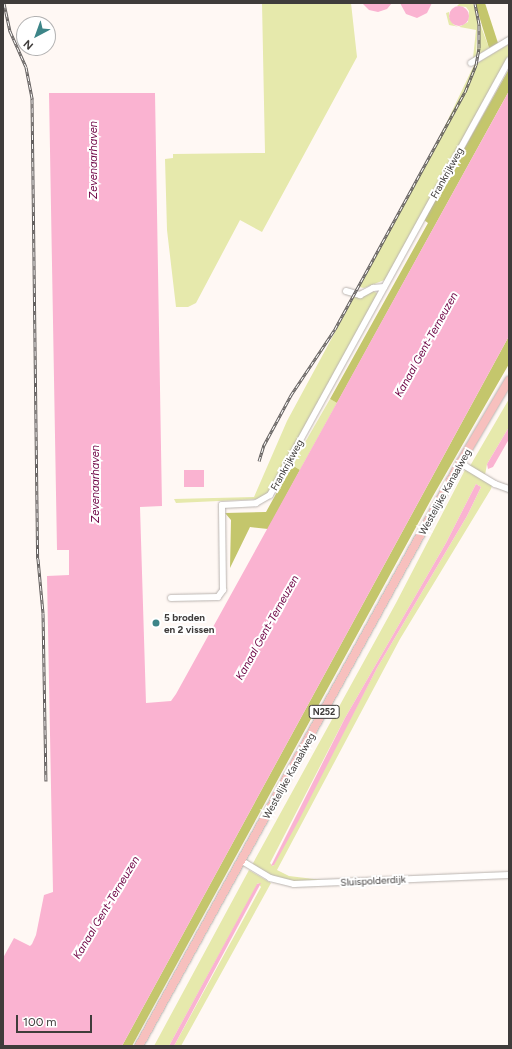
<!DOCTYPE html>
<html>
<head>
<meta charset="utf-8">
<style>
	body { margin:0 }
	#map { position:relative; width:512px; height:1049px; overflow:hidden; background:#fff8f4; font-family:Figtree,sans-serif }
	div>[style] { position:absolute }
	.green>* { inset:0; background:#e6e9ac }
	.forest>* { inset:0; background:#c4c66c }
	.water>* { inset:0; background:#fab3d1; transform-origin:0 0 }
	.round { border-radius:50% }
	.roads { filter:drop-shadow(0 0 1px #b9b3af) drop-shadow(0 0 1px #b9b3af) }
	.minor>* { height:6px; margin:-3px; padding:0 3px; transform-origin:3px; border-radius:3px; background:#fff }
	.major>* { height:8px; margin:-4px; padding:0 4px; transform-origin:4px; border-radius:4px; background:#f7c0be }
	.rail>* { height:3px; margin-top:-1.5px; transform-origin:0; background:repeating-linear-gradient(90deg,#fff 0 4.5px,#635f5e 0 9px); box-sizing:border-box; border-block:1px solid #635f5e }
	.dots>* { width:11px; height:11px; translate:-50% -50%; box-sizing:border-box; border:2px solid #fff; border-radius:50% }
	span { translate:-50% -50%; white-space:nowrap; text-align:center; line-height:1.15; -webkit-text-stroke:4px #fff; paint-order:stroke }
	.shield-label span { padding:1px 3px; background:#fff; border:1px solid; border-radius:3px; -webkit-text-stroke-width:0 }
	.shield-label { font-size:9px; color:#3f3c3b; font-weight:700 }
	.street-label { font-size:10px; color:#3f3c3b }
	.poi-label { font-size:10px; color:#3f3c3b; font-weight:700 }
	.left { translate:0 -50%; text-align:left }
	.water-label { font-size:11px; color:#6c0142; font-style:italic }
	.frame { position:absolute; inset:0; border:4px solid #3f3c3b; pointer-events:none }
	.north { position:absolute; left:16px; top:16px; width:40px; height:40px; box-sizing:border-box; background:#fff; border:1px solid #b2b1b1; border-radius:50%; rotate:221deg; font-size:11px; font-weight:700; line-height:16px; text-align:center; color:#3f3c3b }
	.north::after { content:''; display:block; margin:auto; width:14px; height:18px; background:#3d8588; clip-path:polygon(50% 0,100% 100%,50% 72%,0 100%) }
	.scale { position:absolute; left:16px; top:1015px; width:76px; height:18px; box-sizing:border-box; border:2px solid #3f3c3b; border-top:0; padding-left:5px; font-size:12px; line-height:14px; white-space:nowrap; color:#3f3c3b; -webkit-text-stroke:3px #fff; paint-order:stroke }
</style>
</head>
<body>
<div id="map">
	<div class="green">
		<div style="clip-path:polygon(262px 3px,351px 3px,357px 57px,262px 232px,240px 220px,196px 303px,188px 307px,176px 307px,167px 230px,165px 159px,173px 158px,173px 154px,265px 153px)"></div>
		<div style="clip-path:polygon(460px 3px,473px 3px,478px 22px,476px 55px,480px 34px,479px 21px,489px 48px,473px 58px,476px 30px,449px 25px,446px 13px,449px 12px,449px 17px,454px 25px,459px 27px,468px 22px,469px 11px,466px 7px,457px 6px)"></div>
		<div style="clip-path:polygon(509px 44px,509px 55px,387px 279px,364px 288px,359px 287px,433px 151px,474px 65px)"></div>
		<div style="clip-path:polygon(373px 291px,379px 294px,267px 494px,259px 499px,176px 503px,174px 499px,254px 497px,287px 421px,354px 297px,360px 297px)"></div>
		<div style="clip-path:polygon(330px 399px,337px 403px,300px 470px,292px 465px)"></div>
		<div style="clip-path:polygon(509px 399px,509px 427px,487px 464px,485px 475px,470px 466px)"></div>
		<div style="clip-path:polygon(evenodd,466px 468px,492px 485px,491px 489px,400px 639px,277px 870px,289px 876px,330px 881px,289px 883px,277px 878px,252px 865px,396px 603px,466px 468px,476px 484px,481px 487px,467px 516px,377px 668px,273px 866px,270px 863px,345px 718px,446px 543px,476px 484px)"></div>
		<div style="clip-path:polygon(249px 870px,271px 883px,181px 1046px,174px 1046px,261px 887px,258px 883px,169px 1046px,154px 1046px)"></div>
	</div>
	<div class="forest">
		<div style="clip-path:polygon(475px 3px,485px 3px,498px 43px,489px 48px)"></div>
		<div style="clip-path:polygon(509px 69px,509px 91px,337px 403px,330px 399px,428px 223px,424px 220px)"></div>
		<div style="clip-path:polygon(509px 336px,509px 364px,433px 496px,132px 1046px,122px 1046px)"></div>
		<div style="clip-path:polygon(292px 465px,300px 470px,268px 529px,250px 527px,230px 568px,231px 520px,225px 513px,266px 512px)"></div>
	</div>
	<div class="water">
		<div style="clip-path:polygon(362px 3px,392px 3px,387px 9px,378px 12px,369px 10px)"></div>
		<div style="clip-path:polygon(400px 3px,432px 3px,427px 13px,417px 18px,406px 14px)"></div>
		<div class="round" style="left:449px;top:6px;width:20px;height:20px"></div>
		<div style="clip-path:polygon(509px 91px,509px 336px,122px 1046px,3px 1046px,3px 958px,14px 938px,30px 946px,32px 944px,36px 935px,44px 895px,53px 892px,47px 576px,69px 575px,69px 550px,57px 550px,49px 93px,155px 93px,162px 506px,140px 507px,146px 703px,171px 701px,176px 694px)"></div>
		<div style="clip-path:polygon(509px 427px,509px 439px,493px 467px,488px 469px,487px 464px)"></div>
		<div style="left:184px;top:470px;width:20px;height:17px"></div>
		<div style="clip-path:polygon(476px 484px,481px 487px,467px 516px,377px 668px,299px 820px,274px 865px,271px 866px,345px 718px,446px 543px)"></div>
		<div style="clip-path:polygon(261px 883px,174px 1046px,169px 1046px,257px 884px)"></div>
	</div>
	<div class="roads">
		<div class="minor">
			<div style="left:471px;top:63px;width:44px;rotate:-31.2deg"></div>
			<div style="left:346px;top:291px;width:15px;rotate:16deg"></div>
			<div style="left:360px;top:295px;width:15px;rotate:-28deg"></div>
			<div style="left:373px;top:288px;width:11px;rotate:-5deg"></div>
			<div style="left:460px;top:463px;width:41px;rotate:31deg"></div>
			<div style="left:495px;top:484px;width:15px;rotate:20deg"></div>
			<div style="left:171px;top:598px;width:47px;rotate:-1.2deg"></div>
			<div style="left:218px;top:597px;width:9px;rotate:-54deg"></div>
			<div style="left:223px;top:590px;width:85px;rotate:-90.7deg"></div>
			<div style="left:222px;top:505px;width:34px;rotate:-3deg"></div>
			<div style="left:256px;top:503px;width:16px;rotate:-30deg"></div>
			<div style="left:270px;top:495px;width:496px;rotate:-61.2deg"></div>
			<div style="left:242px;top:861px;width:33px;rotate:31deg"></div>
			<div style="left:270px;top:878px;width:25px;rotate:14deg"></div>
			<div style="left:294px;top:884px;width:215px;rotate:-2.4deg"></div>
		</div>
		<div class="major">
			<div style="left:139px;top:1046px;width:666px;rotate:-61.16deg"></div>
			<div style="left:460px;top:463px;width:96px;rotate:-59.4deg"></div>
		</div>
	</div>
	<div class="rail">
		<div style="left:4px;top:3px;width:29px;rotate:78deg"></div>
		<div style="left:10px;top:31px;width:39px;rotate:66deg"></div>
		<div style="left:26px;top:67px;width:33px;rotate:79deg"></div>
		<div style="left:32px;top:99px;width:460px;rotate:89.3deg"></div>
		<div style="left:38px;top:559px;width:54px;rotate:84.7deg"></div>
		<div style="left:43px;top:613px;width:168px;rotate:89deg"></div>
		<div style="left:259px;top:461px;width:17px;rotate:-73deg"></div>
		<div style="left:264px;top:445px;width:57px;rotate:-61.6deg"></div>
		<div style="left:291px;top:395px;width:79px;rotate:-56.3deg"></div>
		<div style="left:335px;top:329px;width:270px;rotate:-61.3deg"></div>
		<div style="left:465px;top:92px;width:29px;rotate:-68deg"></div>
		<div style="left:476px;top:65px;width:17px;rotate:-80deg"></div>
		<div style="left:479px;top:48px;width:24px;rotate:-90deg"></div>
		<div style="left:479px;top:24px;width:21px;rotate:-101deg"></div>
	</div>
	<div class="dots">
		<div style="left:156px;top:623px;background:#3d8588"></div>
	</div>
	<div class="shield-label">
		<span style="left:324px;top:712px">N252</span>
	</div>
	<div class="street-label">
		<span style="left:447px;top:173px;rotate:-61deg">Frankrijkweg</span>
		<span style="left:287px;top:465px;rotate:-61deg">Frankrijkweg</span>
		<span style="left:445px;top:492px;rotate:-61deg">Westelijke Kanaalweg</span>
		<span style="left:289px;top:776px;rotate:-61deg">Westelijke Kanaalweg</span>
		<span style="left:373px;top:881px;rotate:-3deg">Sluispolderdijk</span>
	</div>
	<div class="poi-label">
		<span class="left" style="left:164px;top:623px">5 broden<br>en 2 vissen</span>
	</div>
	<div class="water-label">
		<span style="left:94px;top:160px;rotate:-90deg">Zevenaarhaven</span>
		<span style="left:427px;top:345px;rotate:-61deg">Kanaal Gent-Terneuzen</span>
		<span style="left:96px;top:484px;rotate:-90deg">Zevenaarhaven</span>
		<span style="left:268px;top:628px;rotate:-61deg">Kanaal Gent-Terneuzen</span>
		<span style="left:107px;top:908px;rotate:-59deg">Kanaal Gent-Terneuzen</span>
	</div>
	<div class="frame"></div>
	<div class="north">N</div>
	<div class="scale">100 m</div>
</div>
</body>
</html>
